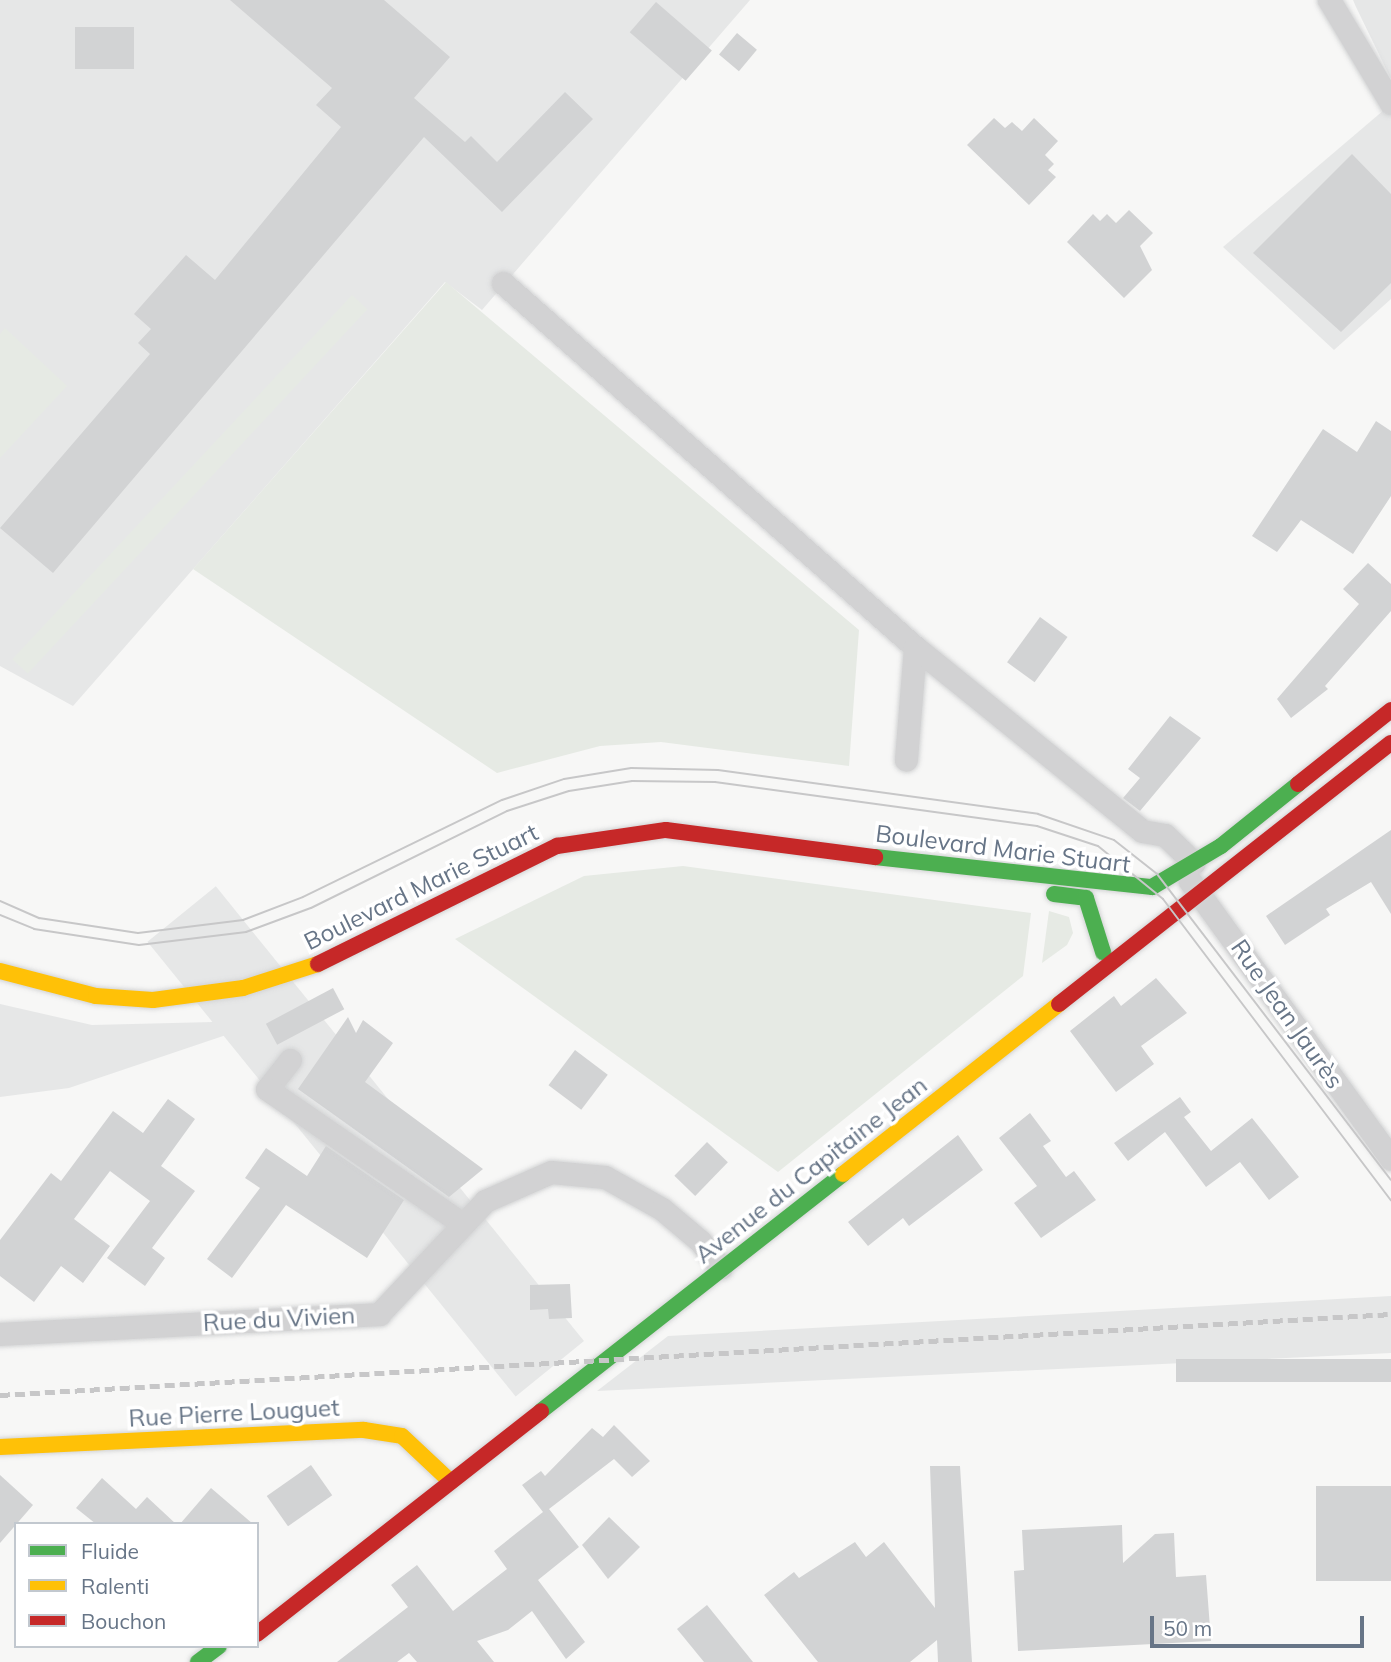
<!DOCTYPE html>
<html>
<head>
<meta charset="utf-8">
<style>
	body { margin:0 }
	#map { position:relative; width:1391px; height:1662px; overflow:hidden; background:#f7f7f6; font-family:Mulish,sans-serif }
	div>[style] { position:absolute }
	.built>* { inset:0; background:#e6e7e7; transform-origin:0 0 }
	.green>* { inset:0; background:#e6eae4; transform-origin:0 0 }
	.building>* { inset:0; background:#d2d3d4; transform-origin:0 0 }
	.roads { filter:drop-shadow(0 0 2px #d3d4d5) drop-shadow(0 0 2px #d3d4d5) }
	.street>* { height:23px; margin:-11.5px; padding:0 11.5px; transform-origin:11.5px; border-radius:11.5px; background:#d2d2d3 }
	.fast>* { height:16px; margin:-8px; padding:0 8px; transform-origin:8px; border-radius:8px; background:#4caf50 }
	.slow>* { height:16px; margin:-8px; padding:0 8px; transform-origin:8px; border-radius:8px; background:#ffc107 }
	.jam>* { height:16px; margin:-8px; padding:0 8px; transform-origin:8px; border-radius:8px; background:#c62828 }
	.tram>* { height:2px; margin:-1px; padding:0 1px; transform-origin:1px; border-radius:1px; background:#c7c7c8 }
	.rail>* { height:5px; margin-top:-2.5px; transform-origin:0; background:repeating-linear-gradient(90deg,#c7c7c8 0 10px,transparent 0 15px) }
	span { translate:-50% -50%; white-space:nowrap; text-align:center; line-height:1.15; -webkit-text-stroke:7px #fff; paint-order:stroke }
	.street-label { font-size:24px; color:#677587 }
	.legend { position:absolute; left:14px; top:1522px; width:245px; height:126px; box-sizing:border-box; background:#fff; border:2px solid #c2c8cf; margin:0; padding:9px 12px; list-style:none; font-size:21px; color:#677587 }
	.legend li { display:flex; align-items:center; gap:14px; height:35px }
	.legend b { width:35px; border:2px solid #c2c8cf }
	.scale { position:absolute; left:1150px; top:1616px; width:214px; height:32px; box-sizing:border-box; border:4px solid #677587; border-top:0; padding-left:9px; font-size:21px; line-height:24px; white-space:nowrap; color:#677587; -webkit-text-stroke:5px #fff; paint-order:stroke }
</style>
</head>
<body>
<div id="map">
	<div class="built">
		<div style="clip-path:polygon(0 0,750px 0,482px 310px,445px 282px,73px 706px,0 666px)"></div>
		<div style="clip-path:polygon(1353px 0,1391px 0,1391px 79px,1356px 7px)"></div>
		<div style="clip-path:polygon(1391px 104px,1391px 299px,1334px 350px,1223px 247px)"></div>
		<div style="clip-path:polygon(0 1004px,92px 1025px,213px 1022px,229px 1034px,69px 1088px,0 1097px)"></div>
		<div style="clip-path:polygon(1391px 1296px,1391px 1353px,597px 1391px,668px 1336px)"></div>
		<div style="left:584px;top:1341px;width:88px;height:585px;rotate:141deg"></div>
	</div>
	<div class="green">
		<div style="clip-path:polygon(446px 282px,859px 630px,849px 766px,661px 742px,600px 746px,497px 773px,193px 569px)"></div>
		<div style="left:352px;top:295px;width:21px;height:498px;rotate:43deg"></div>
		<div style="clip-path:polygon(5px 328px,67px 386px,0 458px,0 334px)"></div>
		<div style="clip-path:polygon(683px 866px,1031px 913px,1023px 976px,778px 1172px,455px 939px,584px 876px)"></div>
		<div style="clip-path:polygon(1049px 911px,1069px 917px,1073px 933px,1067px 945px,1042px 963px)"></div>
	</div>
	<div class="building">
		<div style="clip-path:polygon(230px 0,384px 0,450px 57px,414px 98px,465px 142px,471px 136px,497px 162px,565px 92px,593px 119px,502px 212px,424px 137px,53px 573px,0 528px,150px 354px,138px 343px,151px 329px,134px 314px,186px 255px,215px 280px,341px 127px,316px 105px,332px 88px)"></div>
		<div style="left:656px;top:2px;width:74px;height:40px;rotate:41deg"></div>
		<div style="left:134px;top:27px;width:42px;height:59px;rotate:90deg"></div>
		<div style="left:737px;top:33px;width:26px;height:28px;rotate:40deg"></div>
		<div style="clip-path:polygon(994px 118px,1005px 128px,1012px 122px,1022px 131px,1034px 118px,1058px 141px,1045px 155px,1054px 164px,1048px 170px,1056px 177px,1029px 205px,967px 145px)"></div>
		<div style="clip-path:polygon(1352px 154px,1391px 194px,1391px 283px,1341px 332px,1253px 253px)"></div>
		<div style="clip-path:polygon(1129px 210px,1153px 233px,1140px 246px,1152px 270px,1124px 298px,1067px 242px,1093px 214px,1100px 221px,1107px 214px,1116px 223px)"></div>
		<div style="clip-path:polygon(1376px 421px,1391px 431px,1391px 496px,1353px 554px,1301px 520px,1277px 552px,1252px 536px,1323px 429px,1357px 452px)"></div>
		<div style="clip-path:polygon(1368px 563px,1391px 584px,1391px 611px,1325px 686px,1328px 689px,1291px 718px,1277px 699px,1359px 604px,1343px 589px)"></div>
		<div style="left:1040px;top:617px;width:34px;height:56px;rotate:36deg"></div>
		<div style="clip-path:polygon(1170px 716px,1201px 738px,1140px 811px,1123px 798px,1140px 778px,1128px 769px)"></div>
		<div style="clip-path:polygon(1391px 830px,1391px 914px,1371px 882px,1326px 909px,1330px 915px,1285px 945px,1266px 916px)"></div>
		<div style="clip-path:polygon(1156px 978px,1187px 1013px,1141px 1046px,1154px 1064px,1116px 1092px,1070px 1031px,1114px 996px,1121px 1006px)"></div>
		<div style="left:333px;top:988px;width:24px;height:76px;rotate:62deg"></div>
		<div style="clip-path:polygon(348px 1017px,356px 1033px,363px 1020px,393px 1043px,365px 1082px,483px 1169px,449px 1197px,298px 1089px)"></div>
		<div style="left:575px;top:1050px;width:41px;height:44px;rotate:37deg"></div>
		<div style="clip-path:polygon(1180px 1097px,1191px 1112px,1184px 1117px,1211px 1151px,1252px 1118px,1299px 1177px,1269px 1200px,1240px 1162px,1206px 1187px,1165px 1132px,1128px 1161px,1114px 1143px)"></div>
		<div style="clip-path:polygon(168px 1099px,195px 1119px,161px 1166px,195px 1191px,152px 1248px,165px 1258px,145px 1286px,107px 1258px,150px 1201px,110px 1171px,74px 1219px,110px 1246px,83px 1283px,61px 1266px,34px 1302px,0 1276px,0 1240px,51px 1173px,61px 1181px,113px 1111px,143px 1133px)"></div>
		<div style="clip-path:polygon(1030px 1113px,1051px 1141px,1043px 1146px,1066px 1177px,1074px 1171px,1096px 1200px,1041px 1238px,1014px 1203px,1037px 1186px,999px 1138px)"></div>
		<div style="clip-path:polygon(958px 1135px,983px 1170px,909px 1226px,903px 1218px,868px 1246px,848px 1222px)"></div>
		<div style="left:707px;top:1142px;width:29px;height:47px;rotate:44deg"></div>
		<div style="clip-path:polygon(326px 1146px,404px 1200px,367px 1258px,286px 1205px,232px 1278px,207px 1259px,260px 1188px,245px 1178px,266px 1148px,307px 1176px)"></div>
		<div style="clip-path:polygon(570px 1284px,572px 1318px,549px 1319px,548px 1309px,530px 1310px,530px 1285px)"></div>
		<div style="left:1391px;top:1359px;width:23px;height:215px;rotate:90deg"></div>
		<div style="clip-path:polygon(614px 1425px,650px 1461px,632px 1477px,614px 1459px,549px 1509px,579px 1547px,538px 1580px,585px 1642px,566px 1659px,532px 1611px,508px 1630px,477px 1641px,494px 1662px,417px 1662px,409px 1653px,397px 1662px,337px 1662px,408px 1607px,391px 1585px,417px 1565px,453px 1611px,507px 1569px,494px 1551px,543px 1512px,522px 1485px,541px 1471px,545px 1476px,592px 1428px,603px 1437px)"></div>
		<div style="left:311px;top:1465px;width:37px;height:54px;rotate:55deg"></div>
		<div style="clip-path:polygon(930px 1466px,960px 1466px,972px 1662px,938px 1662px,937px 1640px,910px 1662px,818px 1662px,764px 1595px,794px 1572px,799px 1578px,855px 1542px,866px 1557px,884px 1542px,935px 1608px)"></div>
		<div style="clip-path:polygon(0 1475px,33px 1505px,0 1543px)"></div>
		<div style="clip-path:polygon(102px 1478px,136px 1509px,147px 1497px,176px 1524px,96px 1524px,76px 1508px)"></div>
		<div style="left:1391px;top:1486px;width:95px;height:75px;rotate:90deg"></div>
		<div style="clip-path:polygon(211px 1488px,253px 1524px,180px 1524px)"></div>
		<div style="clip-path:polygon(609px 1517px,640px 1547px,608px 1579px,582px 1545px)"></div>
		<div style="clip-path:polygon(1122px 1525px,1123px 1563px,1155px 1534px,1174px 1533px,1176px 1577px,1206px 1575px,1211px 1641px,1018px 1651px,1014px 1571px,1024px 1570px,1022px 1530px)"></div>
		<div style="clip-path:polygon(707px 1605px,753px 1662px,704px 1662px,677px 1629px)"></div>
	</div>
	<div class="roads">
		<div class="street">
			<div style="left:1329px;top:0;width:120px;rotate:59deg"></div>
			<div style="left:503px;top:283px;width:550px;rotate:41.46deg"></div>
			<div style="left:915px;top:647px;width:113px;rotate:94.6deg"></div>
			<div style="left:915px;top:647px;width:292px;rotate:39deg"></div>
			<div style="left:1142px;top:831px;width:23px;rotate:10deg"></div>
			<div style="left:1165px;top:835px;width:40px;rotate:44deg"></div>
			<div style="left:1190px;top:881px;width:343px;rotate:54.1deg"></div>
			<div style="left:290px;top:1060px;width:37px;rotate:128deg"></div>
			<div style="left:267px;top:1089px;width:238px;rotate:34.6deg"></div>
			<div style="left:0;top:1334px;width:380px;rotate:-3deg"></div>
			<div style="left:379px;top:1314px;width:155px;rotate:-46.8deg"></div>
			<div style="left:485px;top:1201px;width:72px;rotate:-23.7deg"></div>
			<div style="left:551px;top:1172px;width:54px;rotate:5.3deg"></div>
			<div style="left:605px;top:1177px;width:65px;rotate:29.3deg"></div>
			<div style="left:662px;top:1209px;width:50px;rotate:40.1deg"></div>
			<div style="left:700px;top:1241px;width:34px;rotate:52deg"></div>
		</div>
		<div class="fast">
			<div style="left:875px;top:857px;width:279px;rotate:6.2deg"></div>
			<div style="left:1152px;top:887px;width:80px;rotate:-30.7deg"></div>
			<div style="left:1221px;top:846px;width:99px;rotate:-38.8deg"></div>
			<div style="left:1054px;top:894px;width:32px;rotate:7deg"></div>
			<div style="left:1086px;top:898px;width:57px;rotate:72.5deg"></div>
			<div style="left:541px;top:1411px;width:384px;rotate:-38.1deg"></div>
			<div style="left:198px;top:1662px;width:26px;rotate:-37deg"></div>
		</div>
		<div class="slow">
			<div style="left:0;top:971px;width:99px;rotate:14.6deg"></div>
			<div style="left:96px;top:996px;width:57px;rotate:4deg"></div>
			<div style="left:153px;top:1000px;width:91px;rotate:-7.6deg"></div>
			<div style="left:243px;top:988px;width:79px;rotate:-17.7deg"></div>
			<div style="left:843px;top:1174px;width:275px;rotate:-38.2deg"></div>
			<div style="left:0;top:1447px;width:364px;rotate:-2.7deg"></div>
			<div style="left:364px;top:1430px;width:38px;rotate:9deg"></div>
			<div style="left:402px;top:1436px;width:67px;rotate:43.2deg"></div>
		</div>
		<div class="jam">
			<div style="left:1298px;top:784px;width:119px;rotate:-38.5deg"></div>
			<div style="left:318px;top:964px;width:267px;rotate:-26.3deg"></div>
			<div style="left:557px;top:846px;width:110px;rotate:-8.4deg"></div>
			<div style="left:666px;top:830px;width:211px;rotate:7.4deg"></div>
			<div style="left:1059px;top:1004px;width:422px;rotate:-38.2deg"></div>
			<div style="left:257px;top:1634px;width:361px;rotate:-38.1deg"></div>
		</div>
	</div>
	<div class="tram">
		<div style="left:0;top:901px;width:43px;rotate:23.6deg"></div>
		<div style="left:39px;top:918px;width:100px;rotate:8.6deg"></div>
		<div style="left:138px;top:933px;width:106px;rotate:-7.1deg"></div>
		<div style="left:243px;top:920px;width:64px;rotate:-21deg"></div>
		<div style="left:303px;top:897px;width:221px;rotate:-26deg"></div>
		<div style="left:502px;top:800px;width:65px;rotate:-18.7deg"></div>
		<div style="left:564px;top:779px;width:68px;rotate:-9.3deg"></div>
		<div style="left:631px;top:768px;width:87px;rotate:1.3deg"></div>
		<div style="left:718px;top:770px;width:323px;rotate:7.8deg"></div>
		<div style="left:1038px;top:814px;width:80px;rotate:18.9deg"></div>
		<div style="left:1114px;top:840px;width:55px;rotate:38.3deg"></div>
		<div style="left:1157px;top:874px;width:385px;rotate:52.6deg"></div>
		<div style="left:0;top:915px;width:37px;rotate:22deg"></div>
		<div style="left:34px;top:929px;width:106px;rotate:8.7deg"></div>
		<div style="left:139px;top:945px;width:108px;rotate:-6.9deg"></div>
		<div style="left:246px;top:932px;width:69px;rotate:-20.3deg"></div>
		<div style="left:311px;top:908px;width:219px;rotate:-26.3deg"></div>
		<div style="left:507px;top:811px;width:65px;rotate:-17.9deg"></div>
		<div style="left:569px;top:791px;width:64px;rotate:-9deg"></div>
		<div style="left:632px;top:781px;width:83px;rotate:0.7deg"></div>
		<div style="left:715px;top:782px;width:325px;rotate:7.8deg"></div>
		<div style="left:1037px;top:826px;width:64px;rotate:18.2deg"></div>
		<div style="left:1098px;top:846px;width:84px;rotate:39.2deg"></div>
		<div style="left:1163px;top:899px;width:378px;rotate:52.9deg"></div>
	</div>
	<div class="rail">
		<div style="left:0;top:1395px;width:1393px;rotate:-3.33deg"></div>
	</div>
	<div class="street-label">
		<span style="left:1003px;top:849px;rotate:7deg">Boulevard Marie Stuart</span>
		<span style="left:421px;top:887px;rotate:-26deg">Boulevard Marie Stuart</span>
		<span style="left:1287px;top:1014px;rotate:55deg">Rue Jean Jaurès</span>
		<span style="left:811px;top:1170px;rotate:-38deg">Avenue du Capitaine Jean</span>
		<span style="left:279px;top:1319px;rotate:-3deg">Rue du Vivien</span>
		<span style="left:234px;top:1413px;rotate:-3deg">Rue Pierre Louguet</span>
	</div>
	<ul class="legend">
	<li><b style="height:9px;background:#4caf50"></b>Fluide</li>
	<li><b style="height:9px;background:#ffc107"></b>Ralenti</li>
	<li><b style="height:9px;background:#c62828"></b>Bouchon</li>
	</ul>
	<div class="scale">50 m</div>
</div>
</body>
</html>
